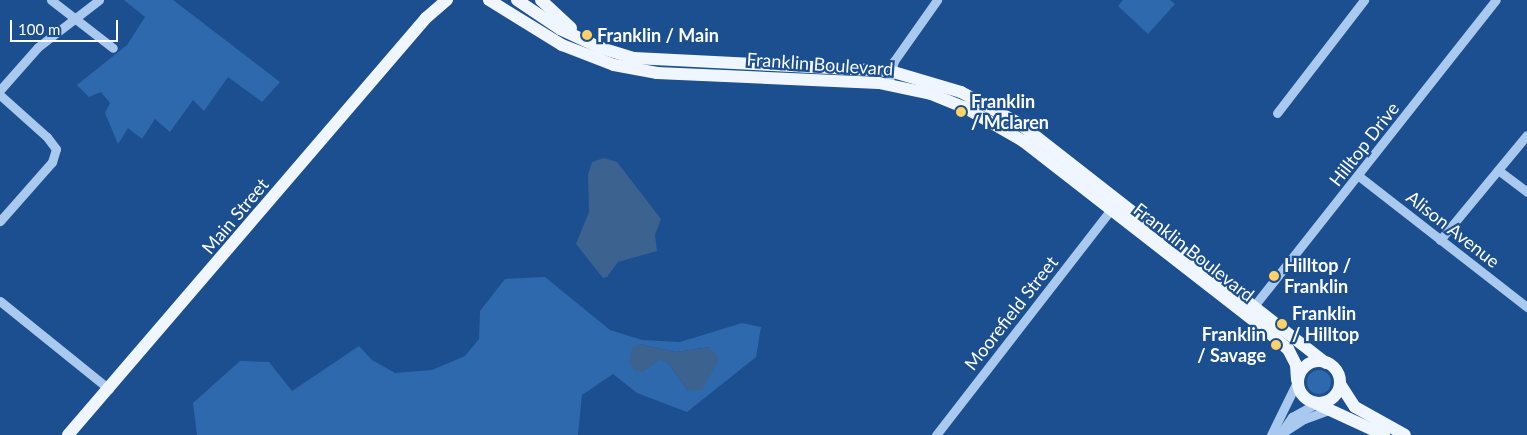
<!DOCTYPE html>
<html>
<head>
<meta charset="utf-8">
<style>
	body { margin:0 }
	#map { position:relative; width:1527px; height:435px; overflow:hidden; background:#1b4f8f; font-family:Lato,sans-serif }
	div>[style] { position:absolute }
	.green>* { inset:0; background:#2e69ad }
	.round { border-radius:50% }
	.water>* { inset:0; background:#3c6290 }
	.minor>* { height:9px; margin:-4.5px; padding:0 4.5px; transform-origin:4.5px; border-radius:4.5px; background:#a9c9ee }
	.major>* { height:12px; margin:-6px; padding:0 6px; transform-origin:6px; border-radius:6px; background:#f0f6ff }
	.major>.ring { margin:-6px; padding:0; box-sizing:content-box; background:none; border:12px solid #f0f6ff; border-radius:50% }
	.dots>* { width:14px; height:14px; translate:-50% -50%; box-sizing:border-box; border:2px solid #1b4f8f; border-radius:50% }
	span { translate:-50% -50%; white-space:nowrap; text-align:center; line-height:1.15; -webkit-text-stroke:4.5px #1b4f8f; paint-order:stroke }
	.poi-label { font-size:18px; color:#fff; font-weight:700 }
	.left { translate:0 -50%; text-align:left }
	.right { translate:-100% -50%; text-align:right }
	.street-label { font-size:18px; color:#fff }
	.scale { position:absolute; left:10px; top:20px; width:108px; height:22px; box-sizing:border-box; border:2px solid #fff; border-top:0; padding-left:6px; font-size:15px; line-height:18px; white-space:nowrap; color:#fff; -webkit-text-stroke:4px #1b4f8f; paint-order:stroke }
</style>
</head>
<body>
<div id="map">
	<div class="green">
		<div style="clip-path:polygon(124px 0,173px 0,280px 82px,262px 102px,228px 77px,204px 111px,193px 100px,170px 132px,155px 119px,142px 139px,128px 128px,118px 144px,105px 113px,110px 103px,101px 92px,89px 97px,77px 85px,127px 45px,145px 17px)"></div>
		<div style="clip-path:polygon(1123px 0,1170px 0,1175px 4px,1148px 34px,1118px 6px)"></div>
		<div style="clip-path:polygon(evenodd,545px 277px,610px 330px,642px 340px,680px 342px,742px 323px,761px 327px,756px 357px,687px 412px,637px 393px,613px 374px,582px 395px,578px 435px,197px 435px,193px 403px,240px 361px,269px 362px,292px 391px,359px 346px,372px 360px,395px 373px,432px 370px,465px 356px,479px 339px,480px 311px,505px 279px,545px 277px,639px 344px,676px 352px,710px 347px,688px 391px,669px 364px,639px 344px)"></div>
		<div class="round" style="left:1307px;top:370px;width:24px;height:24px"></div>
	</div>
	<div class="water">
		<div style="clip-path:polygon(604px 158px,617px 162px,661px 219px,655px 235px,657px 251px,618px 262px,607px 277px,603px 278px,576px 244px,589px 212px,588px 175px,592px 162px)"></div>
		<div style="clip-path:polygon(639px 344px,676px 352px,710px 347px,719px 359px,702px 390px,688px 391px,669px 364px,661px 359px,643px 372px,634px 371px,629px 362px,633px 346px)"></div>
	</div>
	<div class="minor">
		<div style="left:51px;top:0;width:78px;rotate:37.7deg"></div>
		<div style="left:888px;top:85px;width:25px;rotate:-76deg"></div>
		<div style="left:894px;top:61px;width:75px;rotate:-54.8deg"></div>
		<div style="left:0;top:90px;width:57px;rotate:-48.5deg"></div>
		<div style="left:38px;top:47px;width:77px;rotate:-37.6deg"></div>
		<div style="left:0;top:95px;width:63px;rotate:41.8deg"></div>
		<div style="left:47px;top:137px;width:15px;rotate:53deg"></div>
		<div style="left:56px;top:149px;width:14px;rotate:107deg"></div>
		<div style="left:52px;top:162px;width:79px;rotate:131.4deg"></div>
		<div style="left:1277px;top:113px;width:143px;rotate:-52.4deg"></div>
		<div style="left:1498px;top:170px;width:36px;rotate:37deg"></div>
		<div style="left:1360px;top:177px;width:212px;rotate:37.9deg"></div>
		<div style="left:1440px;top:240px;width:136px;rotate:-50.4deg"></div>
		<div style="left:0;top:301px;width:140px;rotate:38.9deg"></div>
		<div style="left:1254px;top:306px;width:390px;rotate:-51.7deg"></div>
		<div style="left:1280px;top:434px;width:21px;rotate:-55deg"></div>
		<div style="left:1292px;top:417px;width:26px;rotate:-29deg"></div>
		<div style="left:936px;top:435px;width:286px;rotate:-52.2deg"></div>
		<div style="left:1271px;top:435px;width:59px;rotate:-63.9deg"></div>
		<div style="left:1279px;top:435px;width:30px;rotate:-33deg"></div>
		<div style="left:1304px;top:419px;width:27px;rotate:-20deg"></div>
	</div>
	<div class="major">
		<div style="left:489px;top:0;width:86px;rotate:31.7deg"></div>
		<div style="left:562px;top:45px;width:56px;rotate:21deg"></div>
		<div style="left:614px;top:65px;width:44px;rotate:10.5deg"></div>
		<div style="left:657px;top:73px;width:222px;rotate:2.6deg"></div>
		<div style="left:879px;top:83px;width:53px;rotate:11.9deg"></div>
		<div style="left:931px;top:94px;width:35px;rotate:22deg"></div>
		<div style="left:964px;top:107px;width:68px;rotate:30deg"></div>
		<div style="left:1023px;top:141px;width:309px;rotate:37.9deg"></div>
		<div style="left:1267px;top:331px;width:28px;rotate:41deg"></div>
		<div style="left:1288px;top:349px;width:18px;rotate:63deg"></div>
		<div style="left:1296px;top:365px;width:15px;rotate:86deg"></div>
		<div style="left:517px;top:0;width:52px;rotate:34deg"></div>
		<div style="left:560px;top:29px;width:45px;rotate:24.9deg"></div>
		<div style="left:601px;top:48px;width:34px;rotate:17deg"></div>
		<div style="left:634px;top:58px;width:256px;rotate:2.9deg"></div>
		<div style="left:890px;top:71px;width:74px;rotate:16.5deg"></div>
		<div style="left:961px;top:92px;width:67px;rotate:28.5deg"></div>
		<div style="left:1020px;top:124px;width:388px;rotate:38deg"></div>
		<div style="left:541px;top:0;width:41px;rotate:43deg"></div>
		<div class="ring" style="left:1298px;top:361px;width:30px;height:30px"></div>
		<div style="left:1340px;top:384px;width:27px;rotate:57deg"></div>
		<div style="left:1355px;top:407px;width:57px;rotate:29.2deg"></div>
		<div style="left:1317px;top:404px;width:74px;rotate:24.8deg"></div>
		<div style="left:68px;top:435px;width:550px;rotate:-49.35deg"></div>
		<div style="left:426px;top:18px;width:28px;rotate:-41deg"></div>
	</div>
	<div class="dots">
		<div style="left:587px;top:35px;background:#ffd166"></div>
		<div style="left:961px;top:112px;background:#ffd166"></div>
		<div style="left:1274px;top:276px;background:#ffd166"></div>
		<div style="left:1282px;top:324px;background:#ffd166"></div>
		<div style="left:1276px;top:345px;background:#ffd166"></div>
	</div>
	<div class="poi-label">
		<span class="left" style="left:597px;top:35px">Franklin / Main</span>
		<span class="left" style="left:971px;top:112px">Franklin<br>/ Mclaren</span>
		<span class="left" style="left:1284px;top:276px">Hilltop /<br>Franklin</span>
		<span class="left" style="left:1292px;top:324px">Franklin<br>/ Hilltop</span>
		<span class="right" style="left:1266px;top:345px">Franklin<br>/ Savage</span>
	</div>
	<div class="street-label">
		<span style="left:820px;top:64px;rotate:4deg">Franklin Boulevard</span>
		<span style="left:1364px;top:144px;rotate:-52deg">Hilltop Drive</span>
		<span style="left:235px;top:216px;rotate:-50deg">Main Street</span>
		<span style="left:1453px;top:229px;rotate:38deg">Alison Avenue</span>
		<span style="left:1194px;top:252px;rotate:38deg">Franklin Boulevard</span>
		<span style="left:1011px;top:313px;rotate:-52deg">Moorefield Street</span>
	</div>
	<div class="scale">100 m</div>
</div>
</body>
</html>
